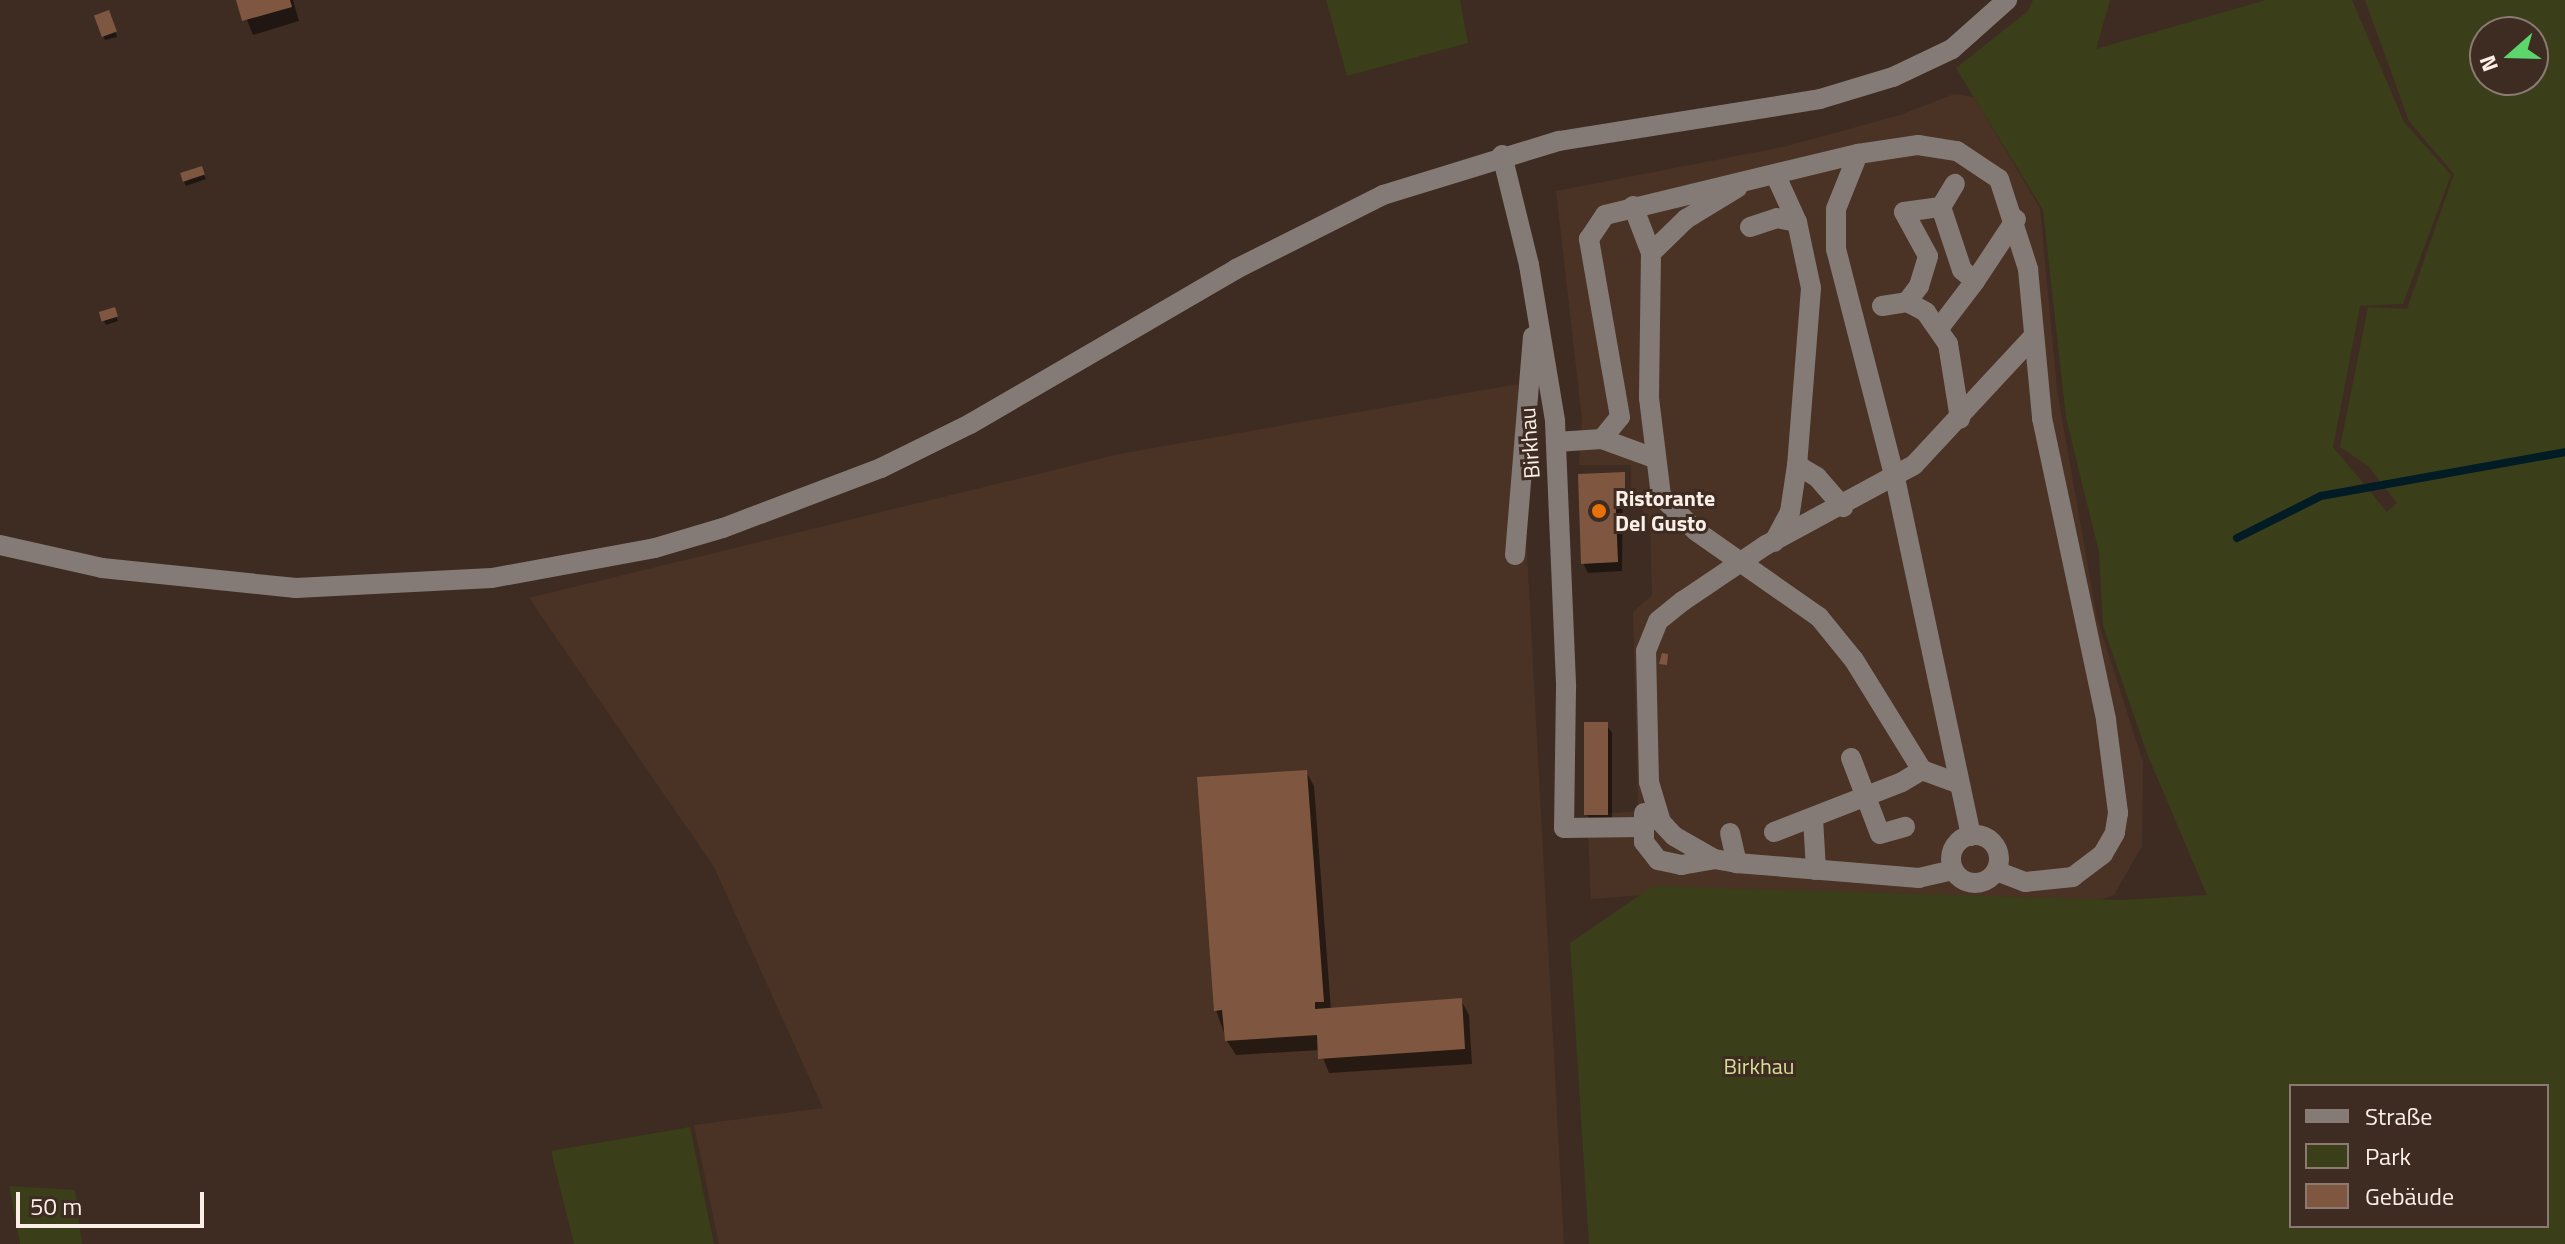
<!DOCTYPE html>
<html>
<head>
<meta charset="utf-8">
<style>
	body { margin:0 }
	#map { position:relative; width:2565px; height:1244px; overflow:hidden; background:#3e2c22; font-family:"Titillium Web",sans-serif }
	div>[style] { position:absolute }
	.built>* { inset:0; background:#4a3225 }
	.green>* { inset:0; background:#3a3e19 }
	.shadow>* { inset:0; background:#0007 }
	.stream>* { height:8px; margin:-4px; padding:0 4px; transform-origin:4px; border-radius:4px; background:#011c25 }
	.building>* { inset:0; background:#7f5740; transform-origin:0 0 }
	.minor>* { height:20px; margin:-10px; padding:0 10px; transform-origin:10px; border-radius:10px; background:#857b76 }
	.minor>.ring { margin:-10px; padding:0; box-sizing:content-box; background:none; border:20px solid #857b76; border-radius:50% }
	.dots>* { width:22px; height:22px; translate:-50% -50%; box-sizing:border-box; border:4px solid #3e2c22; border-radius:50% }
	span { translate:-50% -50%; white-space:nowrap; text-align:center; line-height:1.15; -webkit-text-stroke:6px #3e2c22; paint-order:stroke }
	.street-label { font-size:22px; color:#fbefe8 }
	.poi-label { font-size:22px; color:#fbefe8; font-weight:700 }
	.left { translate:0 -50%; text-align:left }
	.park-label { font-size:22px; color:#d5df96 }
	.legend { position:absolute; left:2289px; top:1084px; width:260px; height:144px; box-sizing:border-box; background:#3e2c22; border:2px solid #8a7a71; margin:0; padding:10px 14px; list-style:none; font-size:24px; color:#fbefe8 }
	.legend li { display:flex; align-items:center; gap:16px; height:40px }
	.legend b { width:40px; border:2px solid #8a7a71 }
	.north { position:absolute; left:2469px; top:16px; width:80px; height:80px; box-sizing:border-box; background:#3e2c22; border:2px solid #8a7a71; border-radius:50%; rotate:250deg; font-size:22px; font-weight:700; line-height:32px; text-align:center; color:#fbefe8 }
	.north::after { content:''; display:block; margin:auto; width:28px; height:36px; background:#5cd56d; clip-path:polygon(50% 0,100% 100%,50% 72%,0 100%) }
	.scale { position:absolute; left:16px; top:1192px; width:188px; height:36px; box-sizing:border-box; border:4px solid #fbefe8; border-top:0; padding-left:10px; font-size:24px; line-height:28px; white-space:nowrap; color:#fbefe8; -webkit-text-stroke:6px #3e2c22; paint-order:stroke }
</style>
</head>
<body>
<div id="map">
	<div class="built">
		<div style="clip-path:polygon(1954px 94px,1974px 97px,2040px 208px,2057px 390px,2097px 618px,2143px 762px,2142px 846px,2114px 895px,2050px 918px,1660px 894px,1591px 899px,1587px 815px,1638px 811px,1633px 612px,1652px 595px,1650px 526px,1631px 487px,1631px 465px,1579px 465px,1582px 419px,1556px 191px,1783px 147px,1900px 115px)"></div>
		<div style="clip-path:polygon(1518px 384px,1564px 1244px,719px 1244px,694px 1125px,823px 1108px,714px 867px,529px 598px,1119px 454px)"></div>
	</div>
	<div class="green">
		<div style="clip-path:polygon(1326px 0,1460px 0,1468px 43px,1347px 76px)"></div>
		<div style="clip-path:polygon(evenodd,2033px 0,2110px 0,2096px 49px,2266px 0,2352px 0,2404px 122px,2451px 175px,2403px 304px,2360px 306px,2333px 447px,2387px 512px,2397px 503px,2368px 466px,2340px 447px,2368px 307px,2407px 309px,2454px 174px,2409px 121px,2365px 0,2565px 0,2565px 1244px,1589px 1244px,1570px 943px,1653px 886px,2122px 900px,2207px 895px,2148px 756px,2103px 626px,2099px 552px,2066px 418px,2043px 210px,1956px 68px,2028px 11px,2033px 0,2485px 32px,2533px 32px,2533px 80px,2485px 80px,2485px 32px,2033px 0,2547px 1086px,2547px 1226px,2291px 1226px,2291px 1086px,2547px 1086px)"></div>
		<div style="clip-path:polygon(690px 1127px,714px 1244px,574px 1244px,551px 1151px)"></div>
		<div style="clip-path:polygon(9px 1186px,75px 1190px,82px 1244px,20px 1244px)"></div>
	</div>
	<div class="shadow">
		<div style="clip-path:polygon(239px 0,293px 0,299px 21px,253px 35px)"></div>
		<div style="clip-path:polygon(96px 16px,111px 16px,117px 37px,105px 40px)"></div>
		<div style="clip-path:polygon(203px 173px,206px 179px,186px 186px,184px 182px)"></div>
		<div style="clip-path:polygon(116px 314px,118px 321px,106px 325px,104px 321px)"></div>
		<div style="clip-path:polygon(1623px 474px,1622px 571px,1588px 573px,1583px 563px,1580px 476px)"></div>
		<div style="clip-path:polygon(1606px 724px,1612px 733px,1612px 824px,1592px 824px,1587px 815px)"></div>
		<div style="clip-path:polygon(1306px 772px,1314px 786px,1331px 1010px,1461px 1000px,1469px 1015px,1472px 1064px,1329px 1073px,1320px 1050px,1236px 1055px,1227px 1041px,1216px 1010px)"></div>
	</div>
	<div class="stream">
		<div style="left:2237px;top:538px;width:94px;rotate:-26.6deg"></div>
		<div style="left:2321px;top:496px;width:248px;rotate:-10.2deg"></div>
	</div>
	<div class="building">
		<div style="clip-path:polygon(236px 0,290px 0,292px 7px,242px 21px)"></div>
		<div style="left:109px;top:10px;width:23px;height:16px;rotate:70deg"></div>
		<div style="left:202px;top:166px;width:9px;height:23px;rotate:72deg"></div>
		<div style="left:115px;top:307px;width:10px;height:17px;rotate:73deg"></div>
		<div style="clip-path:polygon(1625px 472px,1625px 489px,1615px 490px,1618px 562px,1581px 564px,1578px 474px)"></div>
		<div style="clip-path:polygon(1662px 653px,1668px 654px,1667px 665px,1659px 664px)"></div>
		<div style="left:1584px;top:722px;width:24px;height:93px"></div>
		<div style="clip-path:polygon(1307px 770px,1324px 1002px,1315px 1002px,1315px 1009px,1462px 998px,1465px 1049px,1318px 1059px,1317px 1035px,1225px 1041px,1222px 1010px,1214px 1011px,1197px 777px)"></div>
	</div>
	<div class="minor">
		<div style="left:1858px;top:154px;width:59px;rotate:111.8deg"></div>
		<div style="left:1836px;top:209px;width:40px;rotate:90deg"></div>
		<div style="left:1836px;top:249px;width:236px;rotate:75.6deg"></div>
		<div style="left:1895px;top:478px;width:366px;rotate:78deg"></div>
		<div style="left:1502px;top:155px;width:113px;rotate:76.2deg"></div>
		<div style="left:1529px;top:265px;width:158px;rotate:80.5deg"></div>
		<div style="left:1555px;top:421px;width:266px;rotate:87.6deg"></div>
		<div style="left:1566px;top:687px;width:141px;rotate:90.8deg"></div>
		<div style="left:1564px;top:828px;width:78px;rotate:-0.7deg"></div>
		<div style="left:1776px;top:176px;width:51px;rotate:65.5deg"></div>
		<div style="left:1797px;top:222px;width:67px;rotate:78deg"></div>
		<div style="left:1811px;top:288px;width:178px;rotate:94.5deg"></div>
		<div style="left:1797px;top:465px;width:23px;rotate:31deg"></div>
		<div style="left:1817px;top:477px;width:40px;rotate:49deg"></div>
		<div style="left:1633px;top:206px;width:50px;rotate:69deg"></div>
		<div style="left:1651px;top:253px;width:145px;rotate:90.8deg"></div>
		<div style="left:1649px;top:398px;width:99px;rotate:83deg"></div>
		<div style="left:1661px;top:496px;width:49px;rotate:45deg"></div>
		<div style="left:1696px;top:531px;width:150px;rotate:35deg"></div>
		<div style="left:1819px;top:617px;width:55px;rotate:50.9deg"></div>
		<div style="left:1854px;top:660px;width:129px;rotate:58.3deg"></div>
		<div style="left:1922px;top:770px;width:40px;rotate:20.2deg"></div>
		<div style="left:1941px;top:207px;width:27px;rotate:-59deg"></div>
		<div style="left:1750px;top:227px;width:28px;rotate:-18deg"></div>
		<div style="left:1777px;top:218px;width:20px;rotate:11deg"></div>
		<div style="left:1651px;top:253px;width:49px;rotate:-44.2deg"></div>
		<div style="left:1686px;top:219px;width:60px;rotate:-31.3deg"></div>
		<div style="left:1882px;top:306px;width:25px;rotate:-9deg"></div>
		<div style="left:1940px;top:327px;width:58px;rotate:-52.7deg"></div>
		<div style="left:1960px;top:419px;width:76px;rotate:-99.1deg"></div>
		<div style="left:1948px;top:344px;width:39px;rotate:-125deg"></div>
		<div style="left:1926px;top:312px;width:21px;rotate:-152deg"></div>
		<div style="left:1907px;top:302px;width:20px;rotate:-53deg"></div>
		<div style="left:1919px;top:286px;width:31px;rotate:-73deg"></div>
		<div style="left:1928px;top:256px;width:50px;rotate:-118.6deg"></div>
		<div style="left:1904px;top:212px;width:37px;rotate:-8deg"></div>
		<div style="left:1941px;top:207px;width:66px;rotate:71.6deg"></div>
		<div style="left:1962px;top:270px;width:17px;rotate:40deg"></div>
		<div style="left:1975px;top:281px;width:74px;rotate:-56.5deg"></div>
		<div style="left:1602px;top:439px;width:28px;rotate:-51deg"></div>
		<div style="left:1620px;top:417px;width:181px;rotate:-99.9deg"></div>
		<div style="left:1589px;top:239px;width:29px;rotate:-56deg"></div>
		<div style="left:1605px;top:215px;width:260px;rotate:-13.6deg"></div>
		<div style="left:1858px;top:154px;width:61px;rotate:-8.5deg"></div>
		<div style="left:1918px;top:145px;width:39px;rotate:9deg"></div>
		<div style="left:1957px;top:151px;width:50px;rotate:33.7deg"></div>
		<div style="left:1999px;top:179px;width:95px;rotate:72.1deg"></div>
		<div style="left:2028px;top:269px;width:150px;rotate:84.6deg"></div>
		<div style="left:2042px;top:418px;width:309px;rotate:78deg"></div>
		<div style="left:2106px;top:720px;width:94px;rotate:82.6deg"></div>
		<div style="left:2118px;top:813px;width:20px;rotate:99deg"></div>
		<div style="left:2115px;top:833px;width:24px;rotate:120deg"></div>
		<div style="left:2103px;top:854px;width:38px;rotate:143deg"></div>
		<div style="left:2073px;top:877px;width:48px;rotate:174.1deg"></div>
		<div style="left:2025px;top:882px;width:30px;rotate:-159deg"></div>
		<div style="left:1556px;top:442px;width:46px;rotate:-3.7deg"></div>
		<div style="left:1602px;top:439px;width:55px;rotate:20.1deg"></div>
		<div style="left:1774px;top:542px;width:34px;rotate:-62deg"></div>
		<div style="left:1790px;top:512px;width:48px;rotate:-81.5deg"></div>
		<div style="left:0;top:545px;width:105px;rotate:12.7deg"></div>
		<div style="left:102px;top:568px;width:195px;rotate:5.9deg"></div>
		<div style="left:296px;top:588px;width:196px;rotate:-2.9deg"></div>
		<div style="left:492px;top:578px;width:166px;rotate:-10.4deg"></div>
		<div style="left:655px;top:548px;width:71px;rotate:-16.4deg"></div>
		<div style="left:723px;top:528px;width:169px;rotate:-20.8deg"></div>
		<div style="left:881px;top:468px;width:99px;rotate:-26.3deg"></div>
		<div style="left:970px;top:424px;width:308px;rotate:-30.2deg"></div>
		<div style="left:1236px;top:269px;width:165px;rotate:-26.7deg"></div>
		<div style="left:1383px;top:195px;width:184px;rotate:-17.1deg"></div>
		<div style="left:1559px;top:141px;width:264px;rotate:-9.1deg"></div>
		<div style="left:1820px;top:99px;width:76px;rotate:-16.8deg"></div>
		<div style="left:1893px;top:77px;width:65px;rotate:-25.4deg"></div>
		<div style="left:1952px;top:49px;width:74px;rotate:-41.7deg"></div>
		<div style="left:1515px;top:555px;width:219px;rotate:-85.3deg"></div>
		<div style="left:1851px;top:758px;width:81px;rotate:69.1deg"></div>
		<div style="left:1880px;top:834px;width:26px;rotate:-16deg"></div>
		<div style="left:1644px;top:813px;width:29px;rotate:90deg"></div>
		<div style="left:1644px;top:842px;width:23px;rotate:52deg"></div>
		<div style="left:1658px;top:860px;width:24px;rotate:12deg"></div>
		<div style="left:1681px;top:865px;width:34px;rotate:-10deg"></div>
		<div style="left:1813px;top:818px;width:52px;rotate:86.7deg"></div>
		<div style="left:1774px;top:832px;width:137px;rotate:-21.3deg"></div>
		<div style="left:1902px;top:782px;width:23px;rotate:-31deg"></div>
		<div style="left:1730px;top:833px;width:31px;rotate:77deg"></div>
		<div class="ring" style="left:1951px;top:835px;width:28px;height:28px"></div>
		<div style="left:1953px;top:870px;width:35px;rotate:167deg"></div>
		<div style="left:1919px;top:878px;width:183px;rotate:-175.3deg"></div>
		<div style="left:1737px;top:863px;width:23px;rotate:-170deg"></div>
		<div style="left:1714px;top:859px;width:46px;rotate:-150.1deg"></div>
		<div style="left:1674px;top:836px;width:19px;rotate:-133deg"></div>
		<div style="left:1661px;top:822px;width:42px;rotate:-106.7deg"></div>
		<div style="left:1649px;top:782px;width:131px;rotate:-91.3deg"></div>
		<div style="left:1646px;top:651px;width:32px;rotate:-68deg"></div>
		<div style="left:1658px;top:621px;width:32px;rotate:-39deg"></div>
		<div style="left:1683px;top:601px;width:100px;rotate:-34deg"></div>
		<div style="left:1766px;top:545px;width:168px;rotate:-28.4deg"></div>
		<div style="left:1914px;top:465px;width:176px;rotate:-47.1deg"></div>
	</div>
	<div class="dots">
		<div style="left:1599px;top:511px;background:#e8710a"></div>
	</div>
	<div class="street-label">
		<span style="left:1530px;top:443px;rotate:-94deg">Birkhau</span>
	</div>
	<div class="poi-label">
		<span class="left" style="left:1615px;top:511px">Ristorante<br>Del Gusto</span>
	</div>
	<div class="park-label">
		<span style="left:1759px;top:1067px">Birkhau</span>
	</div>
	<ul class="legend">
	<li><b style="height:10px;background:#857b76"></b>Straße</li>
	<li><b style="height:22px;background:#3a3e19"></b>Park</li>
	<li><b style="height:22px;background:#7f5740"></b>Gebäude</li>
	</ul>
	<div class="north">N</div>
	<div class="scale">50 m</div>
</div>
</body>
</html>
